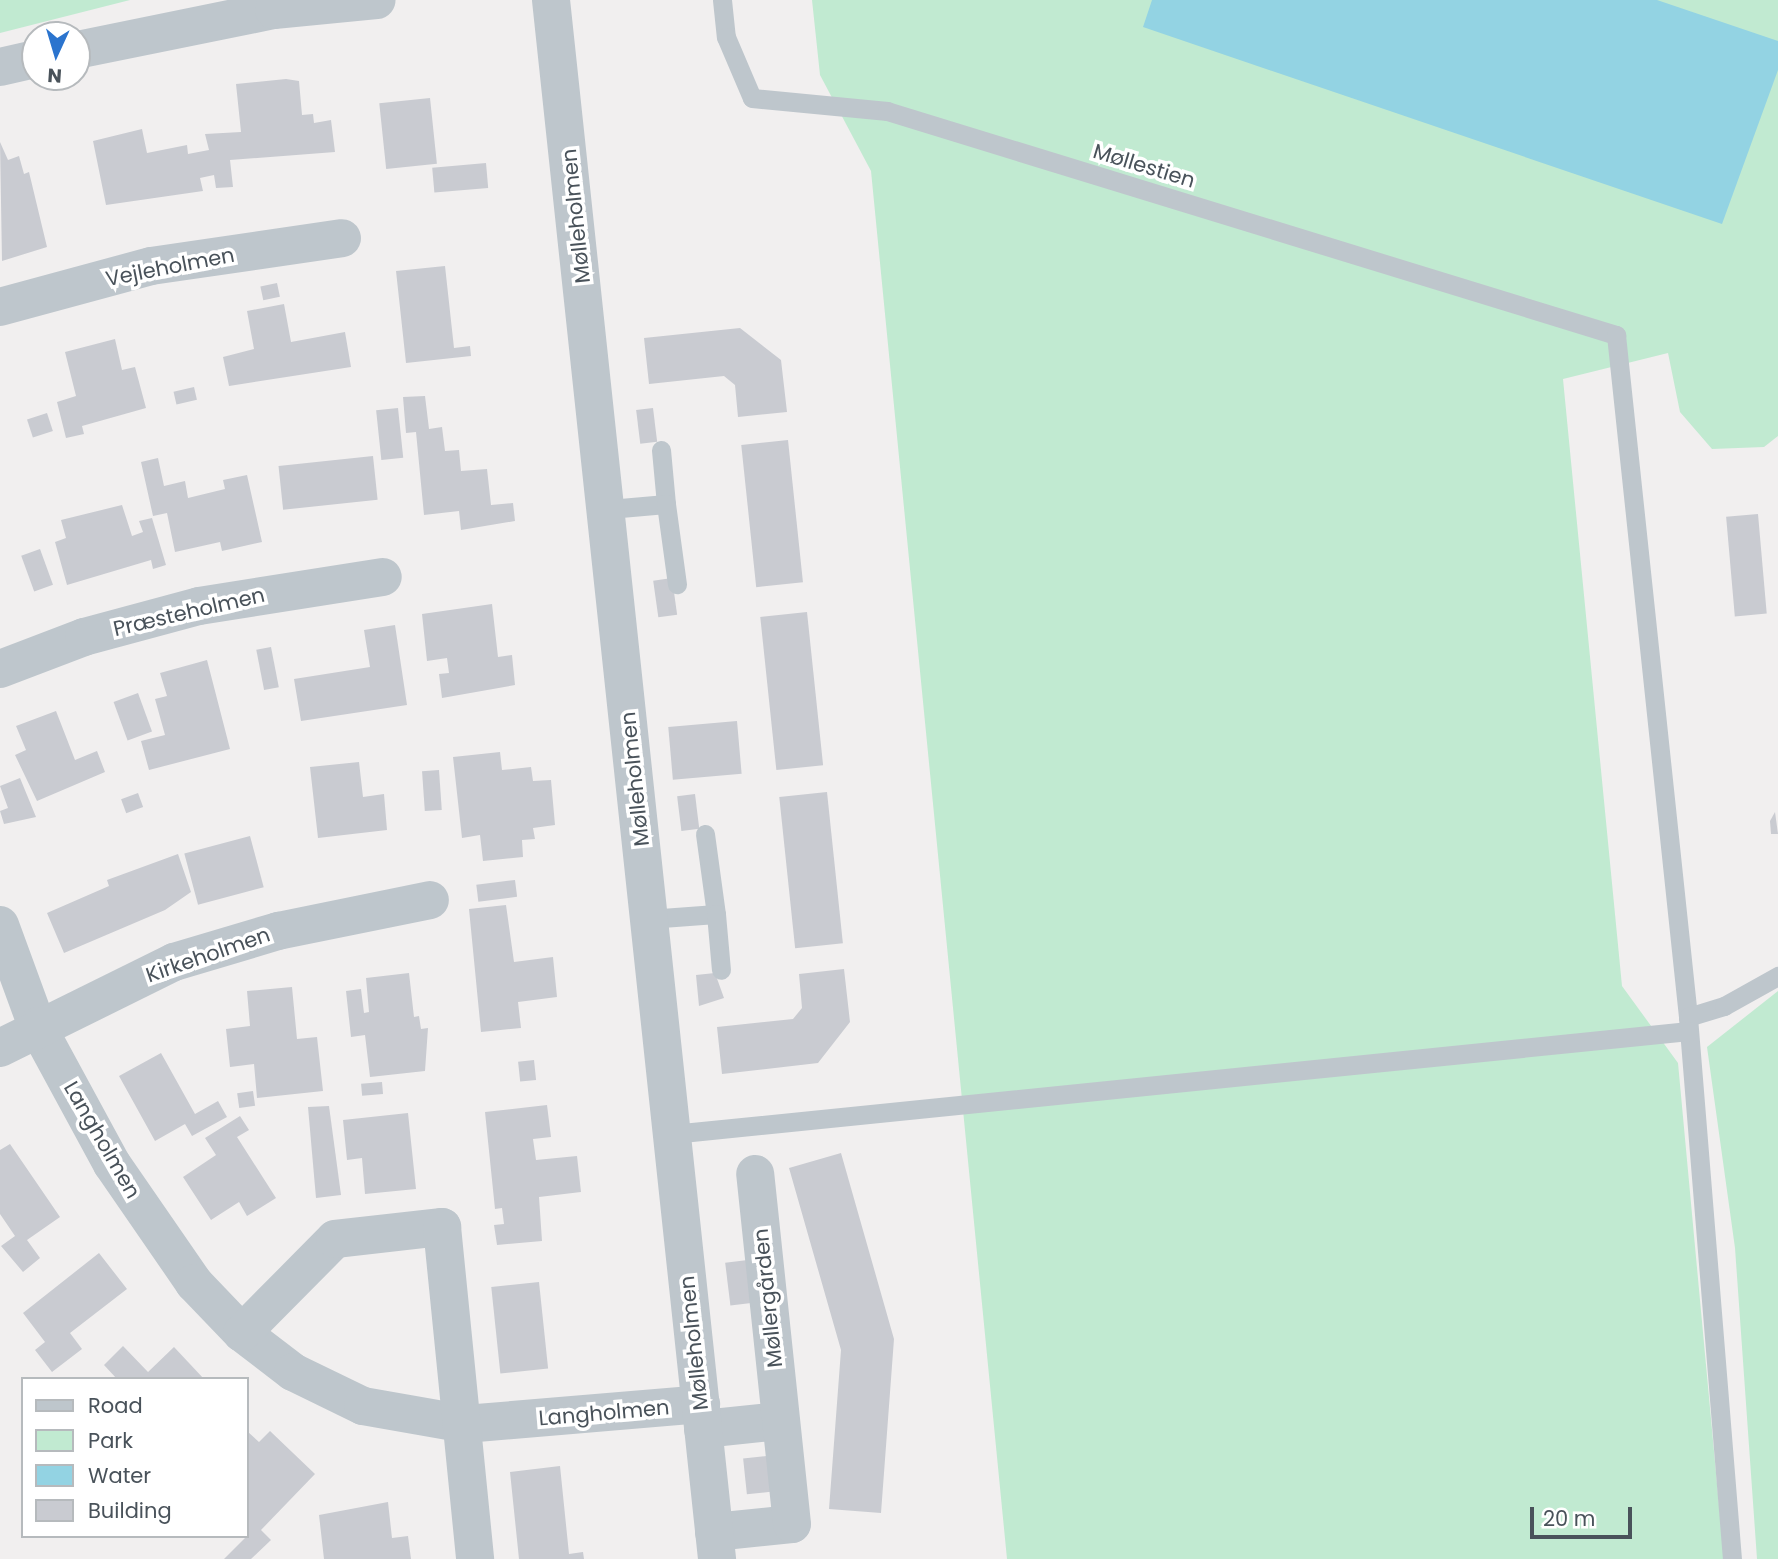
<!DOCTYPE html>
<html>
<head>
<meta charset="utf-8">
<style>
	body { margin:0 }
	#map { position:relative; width:1778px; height:1559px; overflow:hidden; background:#f1efef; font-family:Poppins,sans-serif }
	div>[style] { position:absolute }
	.green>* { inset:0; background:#c1ead1 }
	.water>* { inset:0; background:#93d3e3 }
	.building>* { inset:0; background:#c9cbd1; transform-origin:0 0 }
	.service>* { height:19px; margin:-9.5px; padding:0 9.5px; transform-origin:9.5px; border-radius:9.5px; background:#bec6cc }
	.minor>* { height:38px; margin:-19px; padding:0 19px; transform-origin:19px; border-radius:19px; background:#bec6cc }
	.tertiary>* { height:38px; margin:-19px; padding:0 19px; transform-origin:19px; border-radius:19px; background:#bec6cc }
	span { translate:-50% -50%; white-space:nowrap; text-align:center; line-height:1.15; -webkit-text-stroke:7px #fff; paint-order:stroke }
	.street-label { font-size:21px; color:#49525a }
	.legend { position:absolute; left:21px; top:1377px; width:228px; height:161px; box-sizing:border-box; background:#fff; border:2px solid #b6babd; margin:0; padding:9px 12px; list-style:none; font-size:21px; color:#49525a }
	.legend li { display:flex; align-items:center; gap:14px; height:35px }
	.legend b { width:35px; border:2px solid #b6babd }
	.north { position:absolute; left:21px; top:21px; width:70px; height:70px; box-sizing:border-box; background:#fff; border:2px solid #b6babd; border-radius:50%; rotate:184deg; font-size:19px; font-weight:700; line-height:28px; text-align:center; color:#49525a }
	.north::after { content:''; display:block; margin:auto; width:24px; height:32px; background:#2b74ce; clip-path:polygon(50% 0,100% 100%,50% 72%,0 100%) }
	.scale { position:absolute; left:1530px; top:1507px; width:102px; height:32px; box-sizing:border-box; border:4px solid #49525a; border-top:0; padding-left:9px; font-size:21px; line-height:24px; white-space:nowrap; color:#49525a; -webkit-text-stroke:5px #fff; paint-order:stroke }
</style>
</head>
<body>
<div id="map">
	<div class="green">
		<div style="clip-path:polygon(0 0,130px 0,0 33px)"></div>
		<div style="clip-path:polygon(812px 0,1778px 0,1778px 436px,1764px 447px,1712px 449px,1680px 412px,1668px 353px,1563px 379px,1622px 986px,1678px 1063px,1724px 1559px,1007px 1559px,871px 171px,820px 75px)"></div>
		<div style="clip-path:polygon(1778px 991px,1778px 1559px,1757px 1559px,1735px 1248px,1707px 1047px)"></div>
	</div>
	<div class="water">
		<div style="clip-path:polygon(1152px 0,1657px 0,1778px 41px,1778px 70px,1722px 224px,1143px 27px)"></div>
	</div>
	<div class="building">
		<div style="clip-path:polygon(286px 79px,299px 81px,302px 115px,313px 114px,314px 123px,331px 120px,335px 152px,230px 160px,233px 187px,216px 188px,214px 175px,200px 178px,203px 191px,106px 205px,93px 141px,142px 129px,147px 153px,187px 145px,188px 154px,209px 150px,205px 134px,241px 132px,236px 84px)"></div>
		<div style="left:430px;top:98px;width:66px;height:51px;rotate:84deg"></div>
		<div style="clip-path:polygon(0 142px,8px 160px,19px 156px,24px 174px,29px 172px,47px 247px,2px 261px)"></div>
		<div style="left:486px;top:163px;width:25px;height:54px;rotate:85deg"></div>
		<div style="clip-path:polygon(445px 266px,454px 348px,470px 346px,471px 356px,406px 363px,396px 271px)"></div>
		<div style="left:277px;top:283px;width:14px;height:17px;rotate:78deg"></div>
		<div style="clip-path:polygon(284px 304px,291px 342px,345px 332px,351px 367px,229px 386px,223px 357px,254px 349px,247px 311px)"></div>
		<div style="clip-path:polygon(740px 328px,781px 360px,787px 412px,738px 417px,735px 385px,724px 376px,649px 384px,644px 338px)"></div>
		<div style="clip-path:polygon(115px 339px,122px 370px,135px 367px,146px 408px,82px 426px,84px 434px,66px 438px,57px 402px,76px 396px,65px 352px)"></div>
		<div style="left:194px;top:387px;width:13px;height:21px;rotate:77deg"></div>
		<div style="clip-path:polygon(425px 396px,429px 429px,442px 427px,445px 451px,459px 450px,461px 471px,487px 469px,491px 505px,513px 503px,515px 521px,461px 530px,459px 511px,424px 515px,416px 432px,406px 433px,403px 397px)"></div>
		<div style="left:398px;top:408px;width:50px;height:22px;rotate:84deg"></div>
		<div style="left:653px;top:408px;width:34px;height:17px;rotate:83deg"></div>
		<div style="left:47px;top:413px;width:19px;height:21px;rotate:72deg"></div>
		<div style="left:788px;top:440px;width:143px;height:47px;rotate:84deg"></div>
		<div style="left:373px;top:456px;width:44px;height:95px;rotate:84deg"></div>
		<div style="clip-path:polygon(158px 458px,164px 486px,185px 481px,188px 498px,225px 489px,223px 480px,247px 475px,262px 542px,222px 551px,220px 542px,175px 552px,167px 513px,153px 516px,141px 462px)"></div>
		<div style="clip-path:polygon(122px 505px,132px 536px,143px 532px,139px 521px,152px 518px,166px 565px,153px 569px,151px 560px,67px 585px,55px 542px,66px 538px,61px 520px)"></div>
		<div style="left:1758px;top:514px;width:100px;height:32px;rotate:85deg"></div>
		<div style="left:40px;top:549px;width:38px;height:20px;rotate:70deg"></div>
		<div style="left:672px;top:578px;width:37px;height:19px;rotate:82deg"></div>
		<div style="clip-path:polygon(492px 604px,498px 657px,512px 655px,515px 685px,442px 698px,439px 674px,449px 673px,447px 658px,427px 661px,422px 614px)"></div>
		<div style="left:807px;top:612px;width:154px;height:47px;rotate:84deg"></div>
		<div style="clip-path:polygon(395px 625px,407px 705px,301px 721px,294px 679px,370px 667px,364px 630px)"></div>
		<div style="left:271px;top:647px;width:41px;height:15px;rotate:79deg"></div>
		<div style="clip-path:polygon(207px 660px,230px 749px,149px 770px,141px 741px,165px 735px,155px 699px,167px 696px,160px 673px)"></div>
		<div style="left:138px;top:693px;width:41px;height:26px;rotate:70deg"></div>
		<div style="clip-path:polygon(56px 711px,75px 760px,97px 751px,105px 772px,37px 801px,15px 755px,26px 750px,16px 726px)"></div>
		<div style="left:737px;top:721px;width:53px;height:69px;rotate:85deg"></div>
		<div style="clip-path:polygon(500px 752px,502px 770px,531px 767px,533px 781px,551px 780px,555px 825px,533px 828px,535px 839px,522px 840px,523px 857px,483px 861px,480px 835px,462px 838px,453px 757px)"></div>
		<div style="clip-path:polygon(359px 762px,363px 797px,384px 794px,387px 830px,318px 838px,310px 767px)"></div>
		<div style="left:439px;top:770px;width:40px;height:17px;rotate:86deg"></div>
		<div style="clip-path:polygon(20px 778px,36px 817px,4px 824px,0 811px,8px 808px,0 786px)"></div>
		<div style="left:827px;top:792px;width:152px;height:48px;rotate:84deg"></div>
		<div style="left:138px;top:793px;width:15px;height:18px;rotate:70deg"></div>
		<div style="left:695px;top:794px;width:35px;height:18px;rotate:83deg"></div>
		<div style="clip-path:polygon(1775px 812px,1778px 834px,1771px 834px,1770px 821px)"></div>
		<div style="left:250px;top:836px;width:53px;height:68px;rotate:75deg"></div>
		<div style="clip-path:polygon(178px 854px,191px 892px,165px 910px,64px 953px,47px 913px,109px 886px,107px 880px)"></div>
		<div style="left:515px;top:880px;width:17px;height:39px;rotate:83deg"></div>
		<div style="clip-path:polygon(506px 905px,514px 962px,553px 957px,557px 997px,518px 1002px,521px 1028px,481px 1032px,469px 909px)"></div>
		<div style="clip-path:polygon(844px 969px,850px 1022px,818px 1063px,722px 1074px,717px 1027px,793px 1019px,802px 1008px,799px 974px)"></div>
		<div style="clip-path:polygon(409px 973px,414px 1017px,419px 1016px,421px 1029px,428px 1028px,425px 1071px,370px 1077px,365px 1035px,351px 1037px,346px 991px,361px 989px,364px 1013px,369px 1012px,366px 978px)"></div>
		<div style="clip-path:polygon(715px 973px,724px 998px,699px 1006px,696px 975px)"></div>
		<div style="clip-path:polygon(292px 987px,297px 1039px,317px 1037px,323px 1091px,257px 1098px,254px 1064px,230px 1067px,226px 1029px,250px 1026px,247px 991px)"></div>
		<div style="clip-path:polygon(161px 1053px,195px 1114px,218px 1101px,227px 1117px,192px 1136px,185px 1124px,155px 1141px,119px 1076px)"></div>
		<div style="left:534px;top:1060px;width:20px;height:16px;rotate:84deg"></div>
		<div style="left:382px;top:1082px;width:12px;height:21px;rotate:85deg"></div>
		<div style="left:253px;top:1091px;width:15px;height:16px;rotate:82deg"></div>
		<div style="clip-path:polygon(547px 1105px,551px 1137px,533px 1139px,536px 1160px,577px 1156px,581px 1192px,539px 1197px,542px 1241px,497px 1245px,494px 1225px,504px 1224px,502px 1208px,495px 1209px,485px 1112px)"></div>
		<div style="clip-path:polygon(329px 1106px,341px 1195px,316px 1198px,308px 1107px)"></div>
		<div style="clip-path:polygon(408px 1113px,416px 1189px,365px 1194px,362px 1158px,347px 1160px,343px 1120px)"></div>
		<div style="clip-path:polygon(240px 1116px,249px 1130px,237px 1137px,276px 1198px,247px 1216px,239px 1202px,211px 1220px,183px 1177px,216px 1155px,205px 1138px)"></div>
		<div style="clip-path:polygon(10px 1144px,60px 1217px,27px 1240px,40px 1258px,23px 1272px,1px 1246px,15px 1236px,0 1214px,0 1150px)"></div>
		<div style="clip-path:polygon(841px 1153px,894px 1339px,881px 1513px,829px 1509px,841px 1350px,789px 1168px)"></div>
		<div style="clip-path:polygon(99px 1253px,127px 1289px,70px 1333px,82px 1349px,52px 1372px,35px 1350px,45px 1342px,23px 1313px)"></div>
		<div style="left:748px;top:1260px;width:43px;height:23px;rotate:83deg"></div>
		<div style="left:539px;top:1282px;width:87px;height:48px;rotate:84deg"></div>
		<div style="clip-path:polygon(123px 1346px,148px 1372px,174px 1347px,204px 1379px,117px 1379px,104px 1365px)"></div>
		<div style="clip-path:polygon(247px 1431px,259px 1442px,270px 1431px,315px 1474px,261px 1530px,271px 1540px,251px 1559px,224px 1559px,247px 1536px)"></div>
		<div style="left:767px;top:1456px;width:36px;height:24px;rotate:84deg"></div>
		<div style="clip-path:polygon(560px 1466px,569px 1554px,583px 1552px,584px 1559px,519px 1559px,510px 1472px)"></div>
		<div style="clip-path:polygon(388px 1502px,392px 1538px,408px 1536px,411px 1559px,324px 1559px,319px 1515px)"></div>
	</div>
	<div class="service">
		<div style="left:722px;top:0;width:37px;rotate:84deg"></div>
		<div style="left:726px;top:37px;width:66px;rotate:66.9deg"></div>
		<div style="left:752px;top:98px;width:136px;rotate:5.5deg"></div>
		<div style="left:887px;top:111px;width:763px;rotate:17.08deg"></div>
		<div style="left:1616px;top:335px;width:686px;rotate:83.97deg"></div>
		<div style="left:1688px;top:1017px;width:544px;rotate:85.36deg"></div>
		<div style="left:661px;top:450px;width:54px;rotate:84.7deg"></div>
		<div style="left:609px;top:509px;width:57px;rotate:-5deg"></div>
		<div style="left:666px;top:504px;width:81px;rotate:82.2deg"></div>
		<div style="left:705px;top:834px;width:81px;rotate:82.2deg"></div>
		<div style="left:648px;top:919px;width:68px;rotate:-4.2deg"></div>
		<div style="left:716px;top:914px;width:56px;rotate:84.9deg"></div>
		<div style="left:1688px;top:1017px;width:38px;rotate:-17deg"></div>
		<div style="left:1724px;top:1006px;width:62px;rotate:-29.1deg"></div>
		<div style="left:672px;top:1134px;width:1022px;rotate:-5.78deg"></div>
	</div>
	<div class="minor">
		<div style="left:77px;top:50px;width:201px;rotate:-11.5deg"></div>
		<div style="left:274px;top:10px;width:103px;rotate:-5.5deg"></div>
		<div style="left:0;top:67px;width:36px;rotate:-13deg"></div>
		<div style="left:0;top:307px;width:156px;rotate:-15.2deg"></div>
		<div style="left:151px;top:266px;width:193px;rotate:-8.3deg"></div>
		<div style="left:0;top:669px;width:90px;rotate:-20.9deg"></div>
		<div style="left:84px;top:637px;width:119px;rotate:-15.1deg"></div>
		<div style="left:199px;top:606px;width:186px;rotate:-9deg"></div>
		<div style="left:0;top:925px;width:108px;rotate:69.9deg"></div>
		<div style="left:37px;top:1026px;width:157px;rotate:61.5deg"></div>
		<div style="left:112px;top:1164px;width:145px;rotate:55.4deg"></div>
		<div style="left:194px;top:1283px;width:69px;rotate:46.2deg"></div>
		<div style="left:242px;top:1333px;width:64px;rotate:37.4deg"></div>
		<div style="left:293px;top:1372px;width:78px;rotate:25.9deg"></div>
		<div style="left:363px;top:1406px;width:104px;rotate:10deg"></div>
		<div style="left:465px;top:1424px;width:237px;rotate:-4.8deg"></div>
		<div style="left:0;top:1048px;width:194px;rotate:-26.3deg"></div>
		<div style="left:174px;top:962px;width:109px;rotate:-16.6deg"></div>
		<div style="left:278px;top:931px;width:155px;rotate:-11.5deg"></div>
		<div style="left:242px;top:1333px;width:132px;rotate:-45.3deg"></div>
		<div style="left:335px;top:1239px;width:108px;rotate:-6.4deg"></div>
		<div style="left:442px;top:1227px;width:334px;rotate:84.3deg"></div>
		<div style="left:703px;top:1429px;width:78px;rotate:-5.9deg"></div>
		<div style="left:714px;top:1532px;width:78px;rotate:-5.9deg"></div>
		<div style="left:792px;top:1524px;width:352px;rotate:-96deg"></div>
	</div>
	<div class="tertiary">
		<div style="left:551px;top:0;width:1568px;rotate:83.92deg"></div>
	</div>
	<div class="street-label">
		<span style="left:1144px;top:166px;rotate:17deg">Møllestien</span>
		<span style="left:576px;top:216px;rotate:-96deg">Mølleholmen</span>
		<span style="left:170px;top:267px;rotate:-11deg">Vejleholmen</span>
		<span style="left:189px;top:612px;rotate:-13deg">Præsteholmen</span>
		<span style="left:635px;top:779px;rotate:-96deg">Mølleholmen</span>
		<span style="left:208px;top:955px;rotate:-19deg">Kirkeholmen</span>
		<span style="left:102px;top:1140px;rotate:60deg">Langholmen</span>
		<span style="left:768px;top:1298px;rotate:-96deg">Møllergården</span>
		<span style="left:694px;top:1343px;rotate:-96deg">Mølleholmen</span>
		<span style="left:604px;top:1413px;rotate:-5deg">Langholmen</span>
	</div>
	<ul class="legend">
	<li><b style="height:9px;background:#bec6cc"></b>Road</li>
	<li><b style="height:19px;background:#c1ead1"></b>Park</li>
	<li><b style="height:19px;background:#93d3e3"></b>Water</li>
	<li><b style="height:19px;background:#c9cbd1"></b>Building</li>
	</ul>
	<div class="north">N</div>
	<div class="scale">20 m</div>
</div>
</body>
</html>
